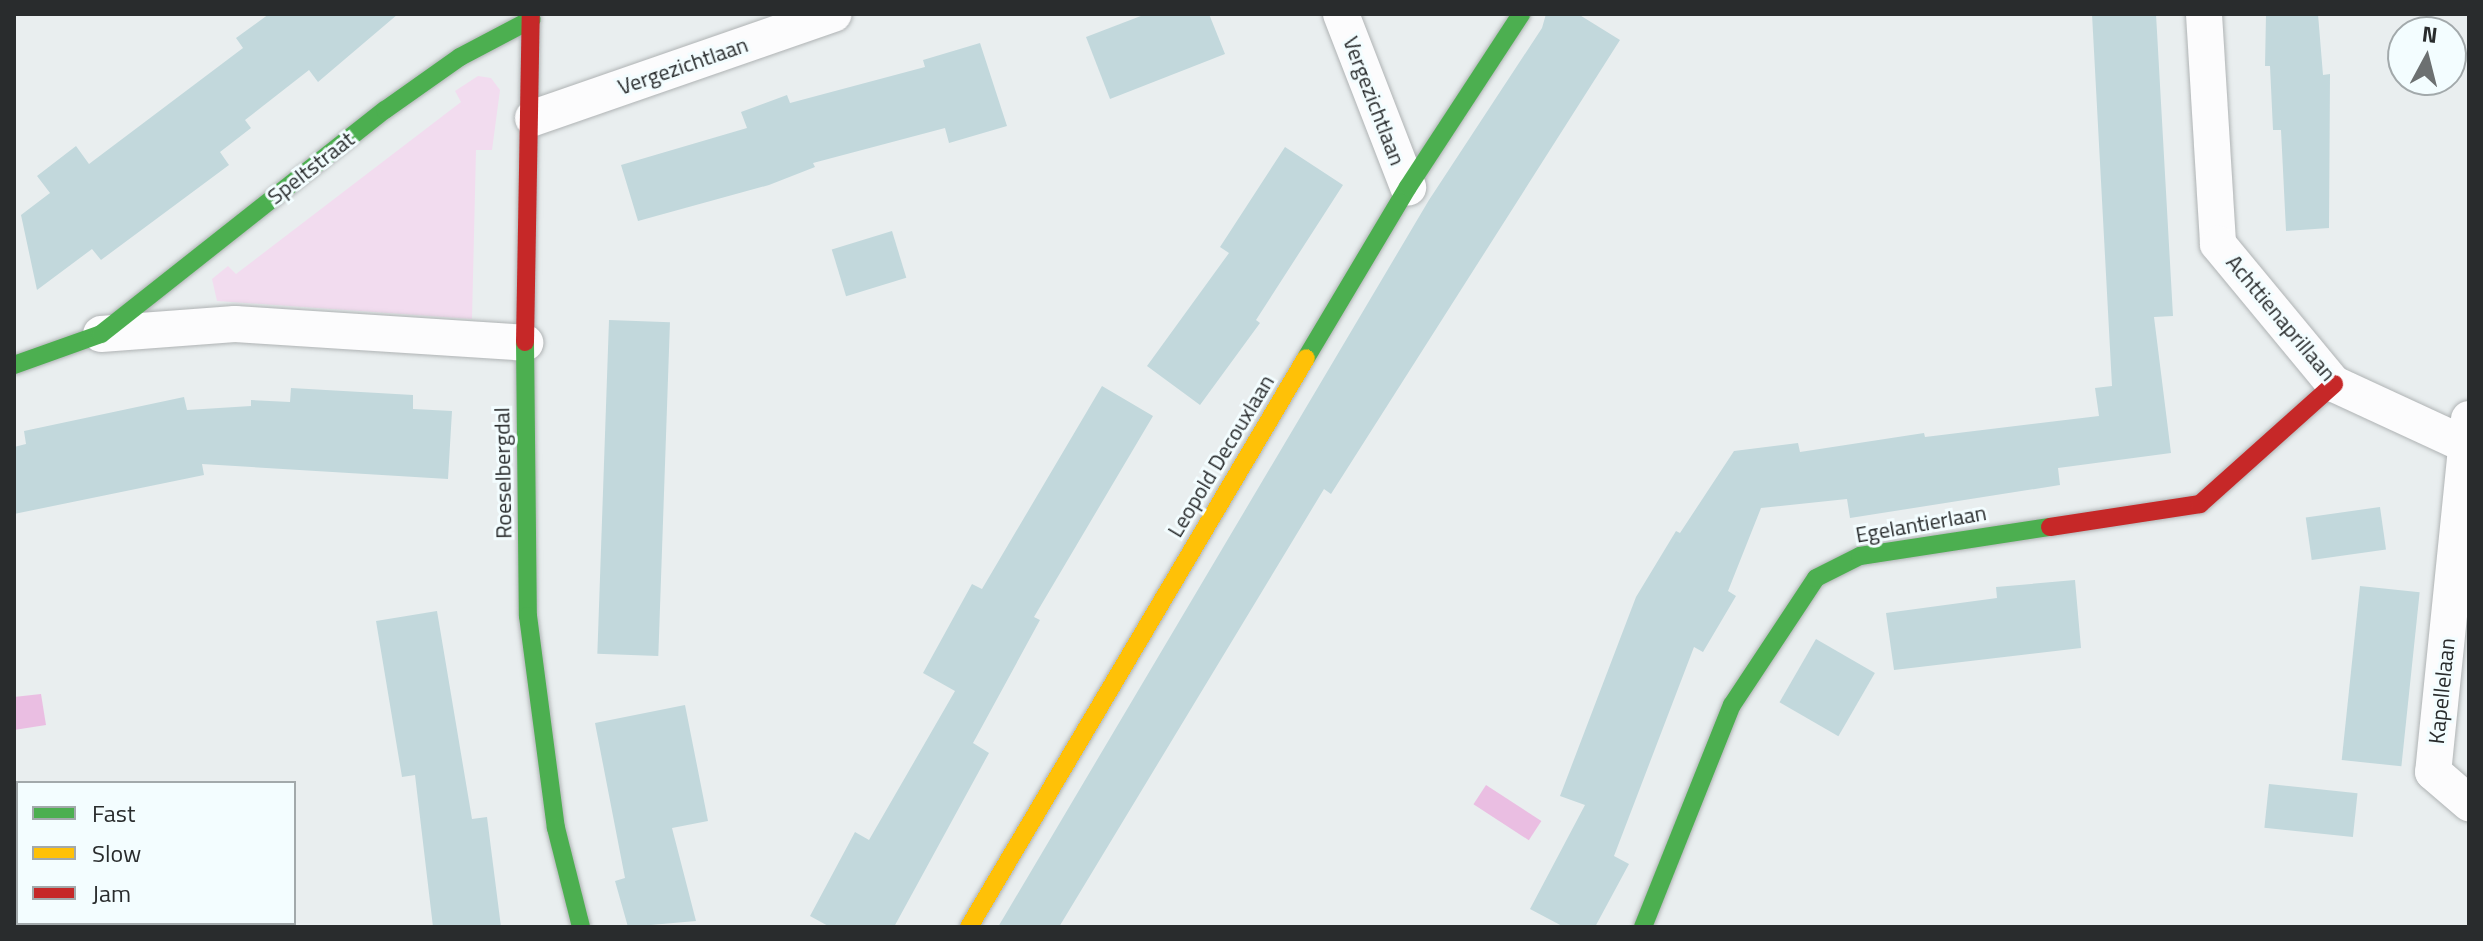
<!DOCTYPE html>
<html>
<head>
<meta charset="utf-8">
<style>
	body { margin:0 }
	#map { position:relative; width:2483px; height:941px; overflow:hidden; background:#e9eeef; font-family:"Titillium Web",sans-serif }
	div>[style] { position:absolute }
	.green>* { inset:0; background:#f2dcef }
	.water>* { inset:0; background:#eabee2; transform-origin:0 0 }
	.building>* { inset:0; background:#c2d8dc; transform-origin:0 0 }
	.roads { filter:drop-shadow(0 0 2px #afb3b4) drop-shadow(0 0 2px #afb3b4) }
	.street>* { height:36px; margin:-18px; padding:0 18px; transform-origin:18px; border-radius:18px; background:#fcfcfd }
	.fast>* { height:18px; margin:-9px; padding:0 9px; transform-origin:9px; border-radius:9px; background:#4caf50 }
	.slow>* { height:18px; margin:-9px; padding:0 9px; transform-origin:9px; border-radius:9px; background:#ffc107 }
	.jam>* { height:18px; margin:-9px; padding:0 9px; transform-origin:9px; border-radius:9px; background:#c62828 }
	span { translate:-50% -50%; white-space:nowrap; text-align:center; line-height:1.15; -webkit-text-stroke:6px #f3fdff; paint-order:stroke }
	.street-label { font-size:22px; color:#292c2d }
	.frame { position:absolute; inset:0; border:16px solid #292c2d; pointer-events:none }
	.legend { position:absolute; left:16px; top:781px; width:280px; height:144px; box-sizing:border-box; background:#f3fdff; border:2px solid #a2a9ab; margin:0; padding:10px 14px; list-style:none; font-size:24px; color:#292c2d }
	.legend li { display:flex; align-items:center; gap:16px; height:40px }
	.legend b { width:40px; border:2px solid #a2a9ab }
	.north { position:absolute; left:2387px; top:16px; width:80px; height:80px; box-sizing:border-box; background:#f3fdff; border:2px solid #a2a9ab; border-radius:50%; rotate:7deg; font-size:22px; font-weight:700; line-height:32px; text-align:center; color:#292c2d }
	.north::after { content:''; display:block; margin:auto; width:28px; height:36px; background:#6c7071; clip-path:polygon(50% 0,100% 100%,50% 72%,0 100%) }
</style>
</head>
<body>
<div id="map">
	<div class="green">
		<div style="clip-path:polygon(478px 76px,491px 78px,500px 90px,492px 150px,476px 150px,472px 319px,217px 301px,212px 279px,228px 266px,236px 274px,461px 102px,455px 91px)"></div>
	</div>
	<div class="water">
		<div style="clip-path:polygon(41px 694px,46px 725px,14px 730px,14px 697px)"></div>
		<div style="left:1486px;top:785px;width:66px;height:23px;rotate:33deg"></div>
	</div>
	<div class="building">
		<div style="clip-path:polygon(269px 14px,398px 14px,318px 82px,309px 70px,245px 120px,251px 128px,220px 152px,229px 165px,101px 260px,92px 249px,37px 290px,21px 215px,50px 193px,37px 176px,76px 146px,89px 164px,243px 48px,236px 38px)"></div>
		<div style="clip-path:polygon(1146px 14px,1209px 14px,1225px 54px,1110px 99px,1086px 37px)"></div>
		<div style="clip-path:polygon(1546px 14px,1578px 14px,1620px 40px,1331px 494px,1324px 489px,1059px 927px,998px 927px,1429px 200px,1542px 28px)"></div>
		<div style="clip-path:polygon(2092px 14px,2156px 14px,2173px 316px,2154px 317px,2171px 453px,2058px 468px,2060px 485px,1850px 518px,1847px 499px,1761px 508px,1728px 591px,1736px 596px,1703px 652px,1694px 647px,1614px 856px,1629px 864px,1595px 927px,1564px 927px,1530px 909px,1585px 805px,1560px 796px,1636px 597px,1676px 531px,1680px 533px,1734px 451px,1798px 443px,1800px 452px,1924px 433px,1925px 437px,2099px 416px,2095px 388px,2112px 386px)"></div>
		<div style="clip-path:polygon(2266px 14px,2318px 14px,2323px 75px,2330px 74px,2329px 228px,2286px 231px,2281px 130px,2273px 130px,2270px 66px,2265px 66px)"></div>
		<div style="clip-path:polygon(980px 43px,1007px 126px,949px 143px,945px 128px,813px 163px,815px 167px,769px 185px,638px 221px,621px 165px,747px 128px,741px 112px,787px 95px,790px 103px,925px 67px,923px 60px)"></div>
		<div style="clip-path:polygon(1285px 147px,1343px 185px,1256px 320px,1260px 323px,1200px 405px,1147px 366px,1229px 253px,1220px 247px)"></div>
		<div style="left:892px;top:231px;width:49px;height:63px;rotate:73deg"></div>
		<div style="left:609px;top:320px;width:61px;height:334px;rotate:2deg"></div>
		<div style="clip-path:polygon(1102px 386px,1153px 416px,1034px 617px,1040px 620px,973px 743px,989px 753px,894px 927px,830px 927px,810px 916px,855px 832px,869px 840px,955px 691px,923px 673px,972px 584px,982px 589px)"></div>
		<div style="clip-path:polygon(291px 388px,413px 395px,413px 409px,452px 411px,448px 479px,202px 464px,204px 475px,14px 514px,14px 447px,26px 444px,24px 431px,184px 397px,187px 410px,251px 406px,251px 400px,290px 402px)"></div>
		<div style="left:2380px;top:507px;width:43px;height:75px;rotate:82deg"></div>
		<div style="clip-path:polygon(2075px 580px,2081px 648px,1894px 670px,1886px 613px,1997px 598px,1996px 587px)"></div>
		<div style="left:2360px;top:586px;width:60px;height:175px;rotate:6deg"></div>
		<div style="clip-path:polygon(437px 611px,472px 819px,487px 817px,501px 927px,433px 927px,415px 775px,402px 777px,376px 621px)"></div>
		<div style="left:1816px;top:639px;width:68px;height:73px;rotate:30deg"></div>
		<div style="clip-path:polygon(685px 705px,708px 821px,672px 828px,696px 921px,628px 927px,615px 881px,625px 878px,595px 723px)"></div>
		<div style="left:2269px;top:784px;width:89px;height:44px;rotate:6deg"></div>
	</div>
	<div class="roads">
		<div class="street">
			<div style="left:1341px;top:14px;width:186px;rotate:68.8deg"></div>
			<div style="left:2204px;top:14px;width:230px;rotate:86.5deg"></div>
			<div style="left:2218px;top:244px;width:182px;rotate:50.4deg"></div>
			<div style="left:2334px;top:384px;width:148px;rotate:24.8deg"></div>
			<div style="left:533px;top:118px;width:318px;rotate:-19.1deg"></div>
			<div style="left:101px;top:334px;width:134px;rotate:-4.3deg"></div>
			<div style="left:235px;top:324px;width:291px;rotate:3.7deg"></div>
			<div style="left:2469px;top:419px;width:355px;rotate:95.8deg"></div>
			<div style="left:2433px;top:772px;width:48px;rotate:40.7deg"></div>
		</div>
		<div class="fast">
			<div style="left:525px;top:342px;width:274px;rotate:89.4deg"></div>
			<div style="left:528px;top:616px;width:214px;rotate:82.5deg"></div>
			<div style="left:556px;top:828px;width:102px;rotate:75.8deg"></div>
			<div style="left:1306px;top:358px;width:199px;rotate:-59.2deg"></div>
			<div style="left:1408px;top:187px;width:207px;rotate:-56.8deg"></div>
			<div style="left:14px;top:365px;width:92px;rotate:-19.6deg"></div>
			<div style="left:101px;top:334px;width:362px;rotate:-38.3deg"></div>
			<div style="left:385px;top:110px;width:92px;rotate:-35.2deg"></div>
			<div style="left:460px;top:57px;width:81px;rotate:-27.8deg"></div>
			<div style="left:1643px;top:927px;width:239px;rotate:-68.2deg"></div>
			<div style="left:1732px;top:705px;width:152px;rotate:-56.5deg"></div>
			<div style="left:1816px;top:578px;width:49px;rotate:-26.6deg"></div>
			<div style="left:1860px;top:556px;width:192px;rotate:-8.7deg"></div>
		</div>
		<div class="slow">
			<div style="left:969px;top:927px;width:661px;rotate:-59.36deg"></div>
		</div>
		<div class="jam">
			<div style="left:525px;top:342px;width:328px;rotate:-89deg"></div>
			<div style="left:2050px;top:527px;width:152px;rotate:-8.7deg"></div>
			<div style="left:2200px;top:504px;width:180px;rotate:-41.8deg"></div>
		</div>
	</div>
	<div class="street-label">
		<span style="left:683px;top:66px;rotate:-19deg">Vergezichtlaan</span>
		<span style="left:1374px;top:101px;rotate:69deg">Vergezichtlaan</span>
		<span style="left:311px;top:168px;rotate:-38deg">Speltstraat</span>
		<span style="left:2281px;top:318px;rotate:50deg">Achttienaprillaan</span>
		<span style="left:1221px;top:456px;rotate:-59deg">Leopold Decouxlaan</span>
		<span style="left:503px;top:473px;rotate:-91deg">Roeselbergdal</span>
		<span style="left:1921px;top:524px;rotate:-10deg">Egelantierlaan</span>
		<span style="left:2442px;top:691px;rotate:-84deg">Kapellelaan</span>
	</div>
	<div class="frame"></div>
	<ul class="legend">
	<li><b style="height:10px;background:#4caf50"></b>Fast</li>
	<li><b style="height:10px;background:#ffc107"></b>Slow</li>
	<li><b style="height:10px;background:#c62828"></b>Jam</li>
	</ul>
	<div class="north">N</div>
</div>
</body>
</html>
